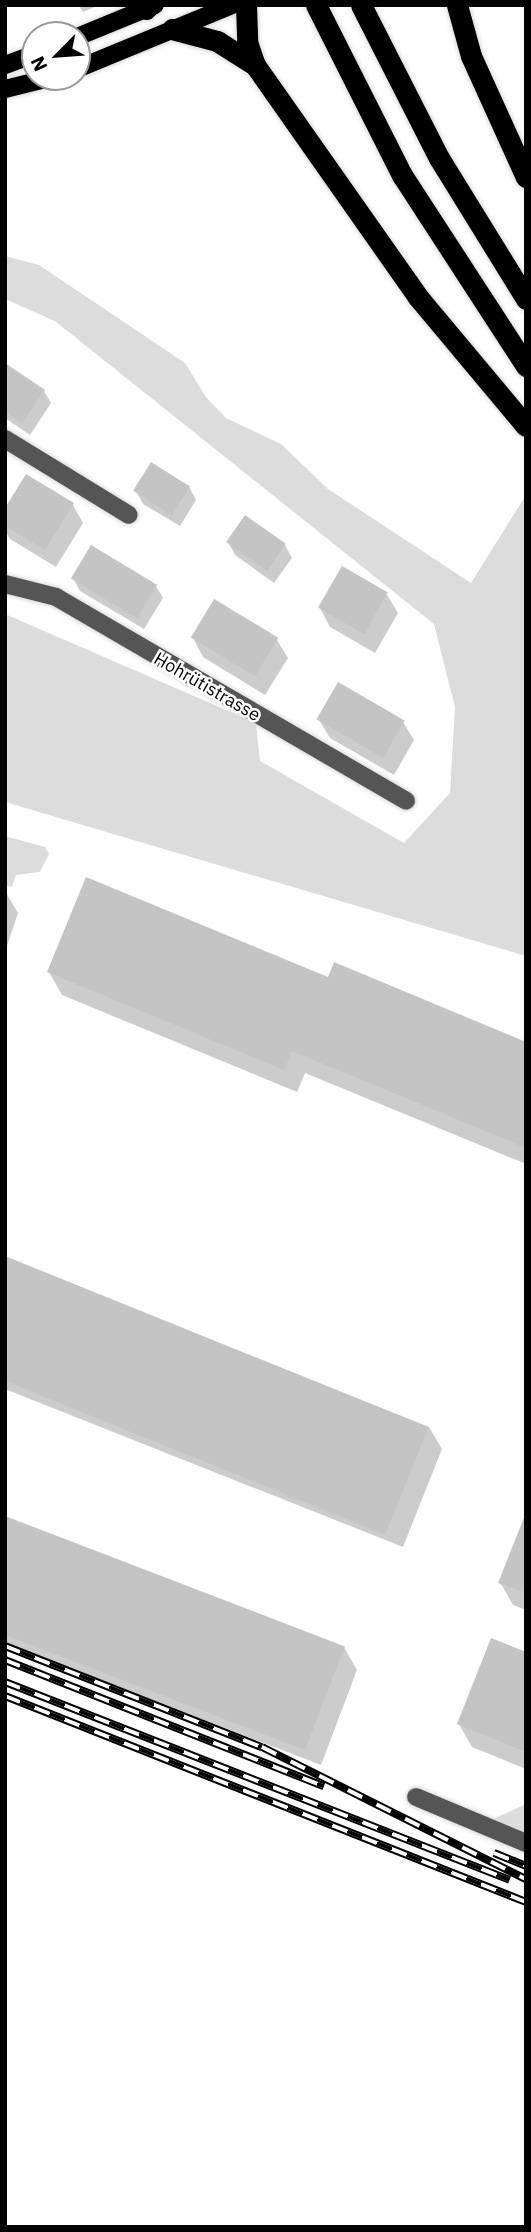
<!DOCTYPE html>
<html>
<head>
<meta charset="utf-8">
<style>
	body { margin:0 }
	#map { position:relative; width:531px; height:2232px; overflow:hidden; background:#fff; font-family:"IBM Plex Sans",sans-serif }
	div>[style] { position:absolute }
	.green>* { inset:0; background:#dcdcdc }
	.shadow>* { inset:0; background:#0003 }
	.building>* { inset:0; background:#c4c4c4; transform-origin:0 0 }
	.roads { filter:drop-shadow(0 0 2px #dbdbdb) drop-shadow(0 0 2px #dbdbdb) }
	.minor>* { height:18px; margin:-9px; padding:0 9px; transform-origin:9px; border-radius:9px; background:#555 }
	.major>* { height:18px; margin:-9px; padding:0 9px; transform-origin:9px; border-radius:9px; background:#000 }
	.highway>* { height:21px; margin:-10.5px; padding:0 10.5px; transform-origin:10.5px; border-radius:10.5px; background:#000 }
	.rail>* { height:8px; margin-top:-4px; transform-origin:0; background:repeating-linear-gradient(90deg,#fff 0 16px,#000 0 32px); box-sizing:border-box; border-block:2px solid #000 }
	span { translate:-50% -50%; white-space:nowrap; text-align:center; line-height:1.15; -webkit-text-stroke:5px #fff; paint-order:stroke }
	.street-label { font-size:18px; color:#000 }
	.frame { position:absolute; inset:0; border:7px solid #000; pointer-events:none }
	.north { position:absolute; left:21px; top:21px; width:70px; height:70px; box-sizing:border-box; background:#fff; border:2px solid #999; border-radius:50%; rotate:245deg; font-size:19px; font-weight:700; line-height:28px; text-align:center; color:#000 }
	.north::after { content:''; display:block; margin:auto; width:24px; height:32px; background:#000; clip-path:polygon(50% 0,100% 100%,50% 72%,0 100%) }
</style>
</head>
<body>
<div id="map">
	<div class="green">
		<div style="clip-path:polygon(5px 256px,39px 265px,185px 363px,206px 397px,226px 418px,281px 444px,328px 489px,471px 583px,526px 495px,526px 956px,5px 802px,5px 614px,256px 723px,260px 761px,404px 843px,450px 793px,455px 707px,434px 624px,55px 321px,5px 299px)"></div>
		<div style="clip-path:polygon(5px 836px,45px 847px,49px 854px,40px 872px,16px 875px,12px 887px,5px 885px)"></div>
		<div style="clip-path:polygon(526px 1804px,526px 1834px,493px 1819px)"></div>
	</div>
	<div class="shadow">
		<div style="clip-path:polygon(79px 5px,99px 5px,83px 12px)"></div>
		<div style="clip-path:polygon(5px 368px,44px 391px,51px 403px,30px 435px,5px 418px)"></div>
		<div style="clip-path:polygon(189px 487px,196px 500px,180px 526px,143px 504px,136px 491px)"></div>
		<div style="clip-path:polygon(73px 505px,83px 523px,56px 567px,10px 539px,5px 531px,5px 511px)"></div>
		<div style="clip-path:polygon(228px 542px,285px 545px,292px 558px,274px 583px,235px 555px)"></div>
		<div style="clip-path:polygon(343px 568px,387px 595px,398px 613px,375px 653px,330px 627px,320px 608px)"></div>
		<div style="clip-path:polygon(73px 578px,156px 586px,163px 598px,144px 629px,80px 591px)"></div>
		<div style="clip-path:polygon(215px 602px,277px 640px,288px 658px,265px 695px,203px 657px,193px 638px)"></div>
		<div style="clip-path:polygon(319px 720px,403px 722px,414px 740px,394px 775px,330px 738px)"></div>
		<div style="clip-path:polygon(5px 891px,18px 913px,5px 952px)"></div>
		<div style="clip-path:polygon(49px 972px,328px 979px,526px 1043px,526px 1164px,305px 1073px,297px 1092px,62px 995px)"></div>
		<div style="clip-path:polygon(5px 1258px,429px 1427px,442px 1449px,403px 1547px,5px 1389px)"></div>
		<div style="clip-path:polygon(526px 1517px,526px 1610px,513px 1605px,500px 1582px)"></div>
		<div style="clip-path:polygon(5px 1518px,344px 1647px,357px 1670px,321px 1765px,5px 1644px)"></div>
		<div style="clip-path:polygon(526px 1654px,526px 1769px,472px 1747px,459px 1724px)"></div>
	</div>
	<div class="building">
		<div style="clip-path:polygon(5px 363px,45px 390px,22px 423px,5px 412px)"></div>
		<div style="left:151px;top:462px;width:46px;height:34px;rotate:32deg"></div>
		<div style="clip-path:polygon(26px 474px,74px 503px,45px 550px,5px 526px,5px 508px)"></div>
		<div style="left:245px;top:515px;width:50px;height:33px;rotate:35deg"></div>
		<div style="left:91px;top:545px;width:77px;height:39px;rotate:31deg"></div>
		<div style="left:342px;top:566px;width:53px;height:48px;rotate:30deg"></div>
		<div style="left:214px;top:599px;width:75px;height:45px;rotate:31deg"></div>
		<div style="left:338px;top:682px;width:77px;height:43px;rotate:30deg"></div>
		<div style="clip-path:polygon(86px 877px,328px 977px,334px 962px,526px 1042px,526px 1148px,292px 1051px,284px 1070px,47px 972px)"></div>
		<div style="left:5px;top:1256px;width:457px;height:116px;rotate:22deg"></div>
		<div style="clip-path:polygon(525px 1515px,526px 1516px,526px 1593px,498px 1583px)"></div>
		<div style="left:5px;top:1516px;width:364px;height:111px;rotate:21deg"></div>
		<div style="clip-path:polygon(491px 1638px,526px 1652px,526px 1752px,457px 1724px)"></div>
	</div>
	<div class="roads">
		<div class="minor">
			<div style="left:5px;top:439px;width:145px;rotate:31.5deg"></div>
			<div style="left:5px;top:584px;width:53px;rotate:14.3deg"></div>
			<div style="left:56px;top:597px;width:405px;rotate:30.2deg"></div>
			<div style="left:416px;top:1797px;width:119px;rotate:22.7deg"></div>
		</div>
		<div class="major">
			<div style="left:77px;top:37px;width:84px;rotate:-22.3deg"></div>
			<div style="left:5px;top:65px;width:32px;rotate:-20deg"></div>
			<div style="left:77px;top:69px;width:168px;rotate:-22.4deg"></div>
			<div style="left:5px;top:89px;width:50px;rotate:-13.8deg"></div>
		</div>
		<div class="highway">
			<div style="left:246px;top:5px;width:37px;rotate:88deg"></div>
			<div style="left:247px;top:42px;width:24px;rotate:71deg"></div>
			<div style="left:316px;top:5px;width:191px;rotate:63.2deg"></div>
			<div style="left:402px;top:175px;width:228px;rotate:57deg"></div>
			<div style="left:361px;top:5px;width:172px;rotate:63deg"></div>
			<div style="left:439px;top:158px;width:166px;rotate:58.3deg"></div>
			<div style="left:457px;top:5px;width:53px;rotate:74.6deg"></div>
			<div style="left:471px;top:56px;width:133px;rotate:65.6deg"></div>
			<div style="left:146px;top:9px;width:5px;rotate:-53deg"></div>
			<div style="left:172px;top:29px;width:47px;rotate:14.9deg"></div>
			<div style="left:217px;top:41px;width:45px;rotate:32.3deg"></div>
			<div style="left:255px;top:65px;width:284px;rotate:54.9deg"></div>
			<div style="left:418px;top:297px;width:168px;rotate:50.1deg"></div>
		</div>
	</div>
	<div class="rail">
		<div style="left:5px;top:1646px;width:276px;rotate:21.5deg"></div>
		<div style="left:262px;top:1747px;width:295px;rotate:26.6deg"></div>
		<div style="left:5px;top:1660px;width:343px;rotate:21.6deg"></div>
		<div style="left:5px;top:1682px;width:542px;rotate:21.41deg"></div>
		<div style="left:5px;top:1696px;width:560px;rotate:21.57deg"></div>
		<div style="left:494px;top:1853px;width:35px;rotate:22deg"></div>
	</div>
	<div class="street-label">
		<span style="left:207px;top:687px;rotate:30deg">Hohrütistrasse</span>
	</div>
	<div class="frame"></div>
	<div class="north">N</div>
</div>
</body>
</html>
